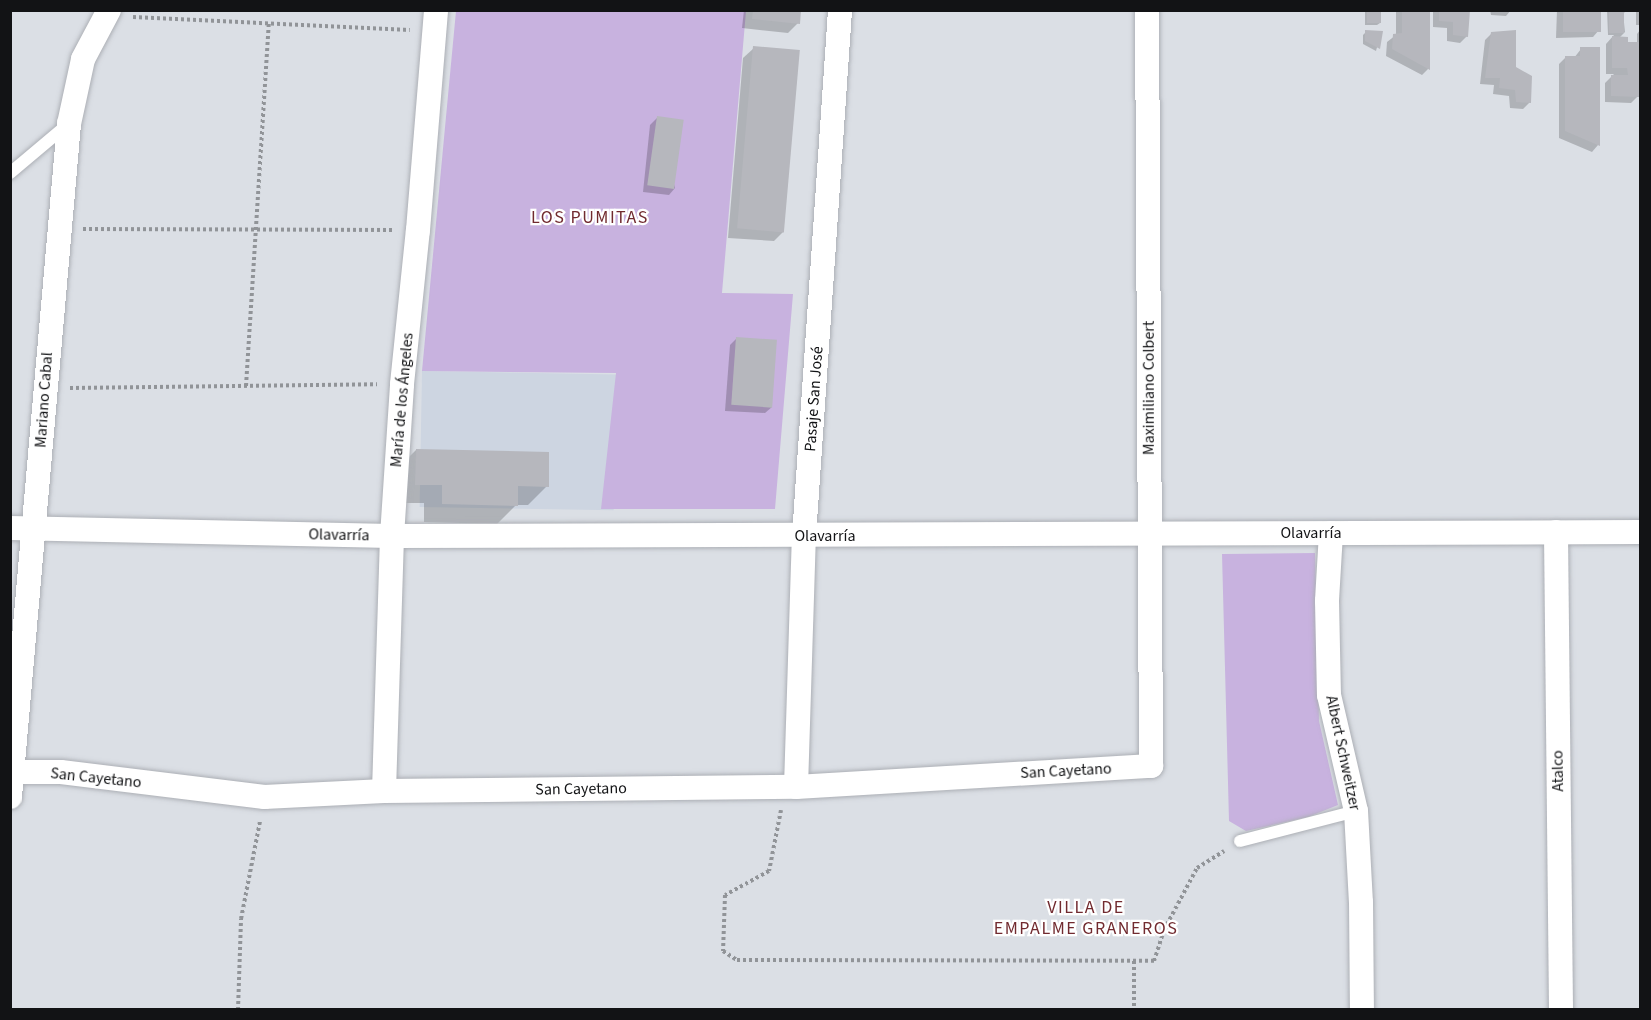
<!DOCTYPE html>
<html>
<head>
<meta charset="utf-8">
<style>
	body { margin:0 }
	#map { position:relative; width:1651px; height:1020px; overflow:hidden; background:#dbdfe5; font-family:"Source Sans 3",sans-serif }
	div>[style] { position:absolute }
	.built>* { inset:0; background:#cdd5e1; transform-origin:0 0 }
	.green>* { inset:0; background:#c8b2df }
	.shadow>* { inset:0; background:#0003; transform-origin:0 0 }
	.building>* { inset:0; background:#b6b7bd; transform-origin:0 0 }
	.path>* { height:4px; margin-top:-2px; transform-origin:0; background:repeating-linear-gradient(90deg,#919498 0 3px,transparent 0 6px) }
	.roads { filter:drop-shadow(0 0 2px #acafb5) drop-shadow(0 0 2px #acafb5) }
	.service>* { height:12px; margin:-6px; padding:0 6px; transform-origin:6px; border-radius:6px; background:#fff }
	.minor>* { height:24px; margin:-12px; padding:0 12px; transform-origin:12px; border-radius:12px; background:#fff }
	span { translate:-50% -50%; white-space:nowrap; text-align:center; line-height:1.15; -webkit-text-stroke:4.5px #fff; paint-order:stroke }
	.street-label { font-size:16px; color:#121315 }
	.neighbourhood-label { font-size:18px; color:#712a2f; letter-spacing:1.5px }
	.frame { position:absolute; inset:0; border:12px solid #121315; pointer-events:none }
</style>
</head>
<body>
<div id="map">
	<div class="built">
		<div style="left:422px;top:371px;width:194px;height:136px;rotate:1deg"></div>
	</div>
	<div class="green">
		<div style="clip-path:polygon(456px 11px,746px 11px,722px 293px,793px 294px,775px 509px,601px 509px,616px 373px,422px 371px)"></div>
		<div style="clip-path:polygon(1315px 553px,1319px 721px,1338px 805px,1308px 817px,1246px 831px,1229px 821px,1222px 554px)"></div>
	</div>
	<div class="shadow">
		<div style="clip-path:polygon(744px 10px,799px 10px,798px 23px,788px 33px,742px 28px)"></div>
		<div style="clip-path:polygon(1365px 10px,1380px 10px,1380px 23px,1377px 25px,1365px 25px)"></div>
		<div style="clip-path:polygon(1396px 10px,1429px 10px,1428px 69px,1422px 75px,1386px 56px,1387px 42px,1396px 35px)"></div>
		<div style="clip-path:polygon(1433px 10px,1468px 10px,1467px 36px,1460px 43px,1447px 41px,1447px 28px,1433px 27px)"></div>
		<div style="clip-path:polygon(1490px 10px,1511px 10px,1506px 16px,1491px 15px)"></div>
		<div style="clip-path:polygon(1557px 10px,1600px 10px,1599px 30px,1593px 37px,1556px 38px)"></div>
		<div style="clip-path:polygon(1607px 10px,1630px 10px,1623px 13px,1625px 32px,1619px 38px,1627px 43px,1637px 44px,1637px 34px,1640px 30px,1640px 76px,1638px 76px,1638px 96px,1631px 103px,1605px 102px,1605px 83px,1614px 74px,1606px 74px,1606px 44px,1614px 35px,1608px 35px)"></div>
		<div style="left:1636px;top:10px;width:4px;height:15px"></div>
		<div style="clip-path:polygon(1366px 32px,1381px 32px,1376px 51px,1363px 44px,1363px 35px)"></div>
		<div style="clip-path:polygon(1492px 33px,1514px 68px,1530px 102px,1523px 109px,1510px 108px,1509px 96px,1493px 94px,1494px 85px,1480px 84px,1485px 40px)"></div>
		<div style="clip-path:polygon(754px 48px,784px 231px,774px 241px,728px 238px,743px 58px)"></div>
		<div style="clip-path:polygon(1599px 48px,1598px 145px,1592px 152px,1559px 138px,1559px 64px,1566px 57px,1574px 58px,1581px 49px)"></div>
		<div style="clip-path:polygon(657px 118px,675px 188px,669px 195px,643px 192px,650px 125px)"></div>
		<div style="clip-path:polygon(736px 339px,772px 407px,765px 413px,725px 411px,730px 345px)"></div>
		<div style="clip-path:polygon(416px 450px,547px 486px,528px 505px,516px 505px,497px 524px,424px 522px,424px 503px,397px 503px,397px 469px)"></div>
	</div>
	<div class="building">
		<div style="clip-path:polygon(753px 10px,801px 10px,800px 24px,752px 19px)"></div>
		<div style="left:1367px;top:10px;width:14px;height:13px"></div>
		<div style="clip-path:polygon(1402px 10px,1430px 10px,1430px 70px,1392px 49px,1393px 34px,1402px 33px)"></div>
		<div style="clip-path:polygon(1439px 10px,1470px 10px,1468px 37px,1453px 35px,1453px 22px,1439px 21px)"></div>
		<div style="left:1563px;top:10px;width:38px;height:22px"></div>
		<div style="left:1609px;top:10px;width:15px;height:23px"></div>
		<div style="clip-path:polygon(1365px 30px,1383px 31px,1380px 49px,1365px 41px)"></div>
		<div style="clip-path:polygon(1516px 30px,1516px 67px,1532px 76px,1531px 103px,1516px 102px,1515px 90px,1499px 88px,1500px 78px,1485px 78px,1491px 32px)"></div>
		<div style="clip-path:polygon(1612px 36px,1628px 37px,1628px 42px,1640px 42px,1639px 97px,1611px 96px,1611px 75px,1628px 75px,1627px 68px,1612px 68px)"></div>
		<div style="left:753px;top:46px;width:47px;height:183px;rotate:5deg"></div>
		<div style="clip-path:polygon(1580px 47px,1600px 47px,1600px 146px,1565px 131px,1565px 56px,1580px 56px)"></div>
		<div style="left:657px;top:116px;width:27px;height:70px;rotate:8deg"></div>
		<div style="left:736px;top:337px;width:41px;height:68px;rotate:4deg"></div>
		<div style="clip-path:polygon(416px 449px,549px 452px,549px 487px,518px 486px,518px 506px,442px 504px,442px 485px,415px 485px)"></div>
	</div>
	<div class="path">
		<div style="left:133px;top:17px;width:277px;rotate:2.7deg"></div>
		<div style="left:83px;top:229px;width:310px;rotate:0.2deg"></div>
		<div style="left:246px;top:386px;width:363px;rotate:-86.4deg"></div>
		<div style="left:70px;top:388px;width:307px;rotate:-0.7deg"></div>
		<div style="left:781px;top:810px;width:62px;rotate:101.1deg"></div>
		<div style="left:769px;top:871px;width:50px;rotate:151.4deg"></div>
		<div style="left:725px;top:895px;width:56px;rotate:92deg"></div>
		<div style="left:723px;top:951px;width:17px;rotate:33deg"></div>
		<div style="left:737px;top:960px;width:417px;rotate:0.1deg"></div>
		<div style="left:1154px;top:961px;width:33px;rotate:-72deg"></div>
		<div style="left:1164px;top:930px;width:70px;rotate:-62deg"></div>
		<div style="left:1197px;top:868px;width:32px;rotate:-32deg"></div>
		<div style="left:1134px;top:961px;width:49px;rotate:90deg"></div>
		<div style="left:238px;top:1010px;width:91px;rotate:-88.1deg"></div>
		<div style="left:241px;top:919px;width:100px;rotate:-79deg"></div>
	</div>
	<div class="roads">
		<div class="service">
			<div style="left:10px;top:173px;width:75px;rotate:-40.1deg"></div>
			<div style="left:1240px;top:841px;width:120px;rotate:-14.5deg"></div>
		</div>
		<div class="minor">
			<div style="left:10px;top:528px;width:382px;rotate:1.2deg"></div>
			<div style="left:392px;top:536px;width:1248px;rotate:-0.18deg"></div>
			<div style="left:1556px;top:532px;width:478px;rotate:89.4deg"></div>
			<div style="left:1331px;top:533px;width:68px;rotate:93.4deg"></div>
			<div style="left:1327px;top:601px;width:94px;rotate:88.8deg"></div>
			<div style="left:1329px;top:695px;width:119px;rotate:76.9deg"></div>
			<div style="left:1356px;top:811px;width:91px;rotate:86.9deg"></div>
			<div style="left:1361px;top:902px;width:108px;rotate:89.5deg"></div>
			<div style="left:12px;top:772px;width:49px"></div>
			<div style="left:61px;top:772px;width:205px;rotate:7deg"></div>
			<div style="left:264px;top:797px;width:120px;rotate:-2.9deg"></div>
			<div style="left:384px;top:791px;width:412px;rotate:-0.6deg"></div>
			<div style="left:796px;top:787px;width:356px;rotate:-3.4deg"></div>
			<div style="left:1151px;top:766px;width:756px;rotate:-90.3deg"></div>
			<div style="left:796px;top:787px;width:251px;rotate:-88.2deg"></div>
			<div style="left:804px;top:536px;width:527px;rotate:-86.08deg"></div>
			<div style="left:384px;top:791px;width:255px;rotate:-88.2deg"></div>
			<div style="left:392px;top:536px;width:152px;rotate:-86.2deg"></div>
			<div style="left:402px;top:384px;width:155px;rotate:-84.1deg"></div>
			<div style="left:418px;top:230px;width:221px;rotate:-85.3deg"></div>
			<div style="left:10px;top:797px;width:676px;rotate:-84.99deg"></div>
			<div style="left:69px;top:124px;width:66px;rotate:-77.8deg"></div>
			<div style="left:83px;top:59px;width:55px;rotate:-62deg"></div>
		</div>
	</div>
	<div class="street-label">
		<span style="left:1149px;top:388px;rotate:-90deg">Maximiliano Colbert</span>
		<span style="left:814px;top:399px;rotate:-86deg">Pasaje San José</span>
		<span style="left:44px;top:400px;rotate:-86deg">Mariano Cabal</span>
		<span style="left:402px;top:400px;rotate:-85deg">María de los Ángeles</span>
		<span style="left:1311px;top:533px">Olavarría</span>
		<span style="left:339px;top:535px;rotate:1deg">Olavarría</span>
		<span style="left:825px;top:536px">Olavarría</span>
		<span style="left:1343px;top:753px;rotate:78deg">Albert Schweitzer</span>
		<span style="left:1066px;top:771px;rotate:-3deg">San Cayetano</span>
		<span style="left:1558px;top:771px;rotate:-91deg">Atalco</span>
		<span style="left:96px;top:778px;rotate:6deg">San Cayetano</span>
		<span style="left:581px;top:789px;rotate:-1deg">San Cayetano</span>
	</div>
	<div class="neighbourhood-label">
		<span style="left:590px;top:218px">LOS PUMITAS</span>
		<span style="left:1086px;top:919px">VILLA DE<br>EMPALME GRANEROS</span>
	</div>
	<div class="frame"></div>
</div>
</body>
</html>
